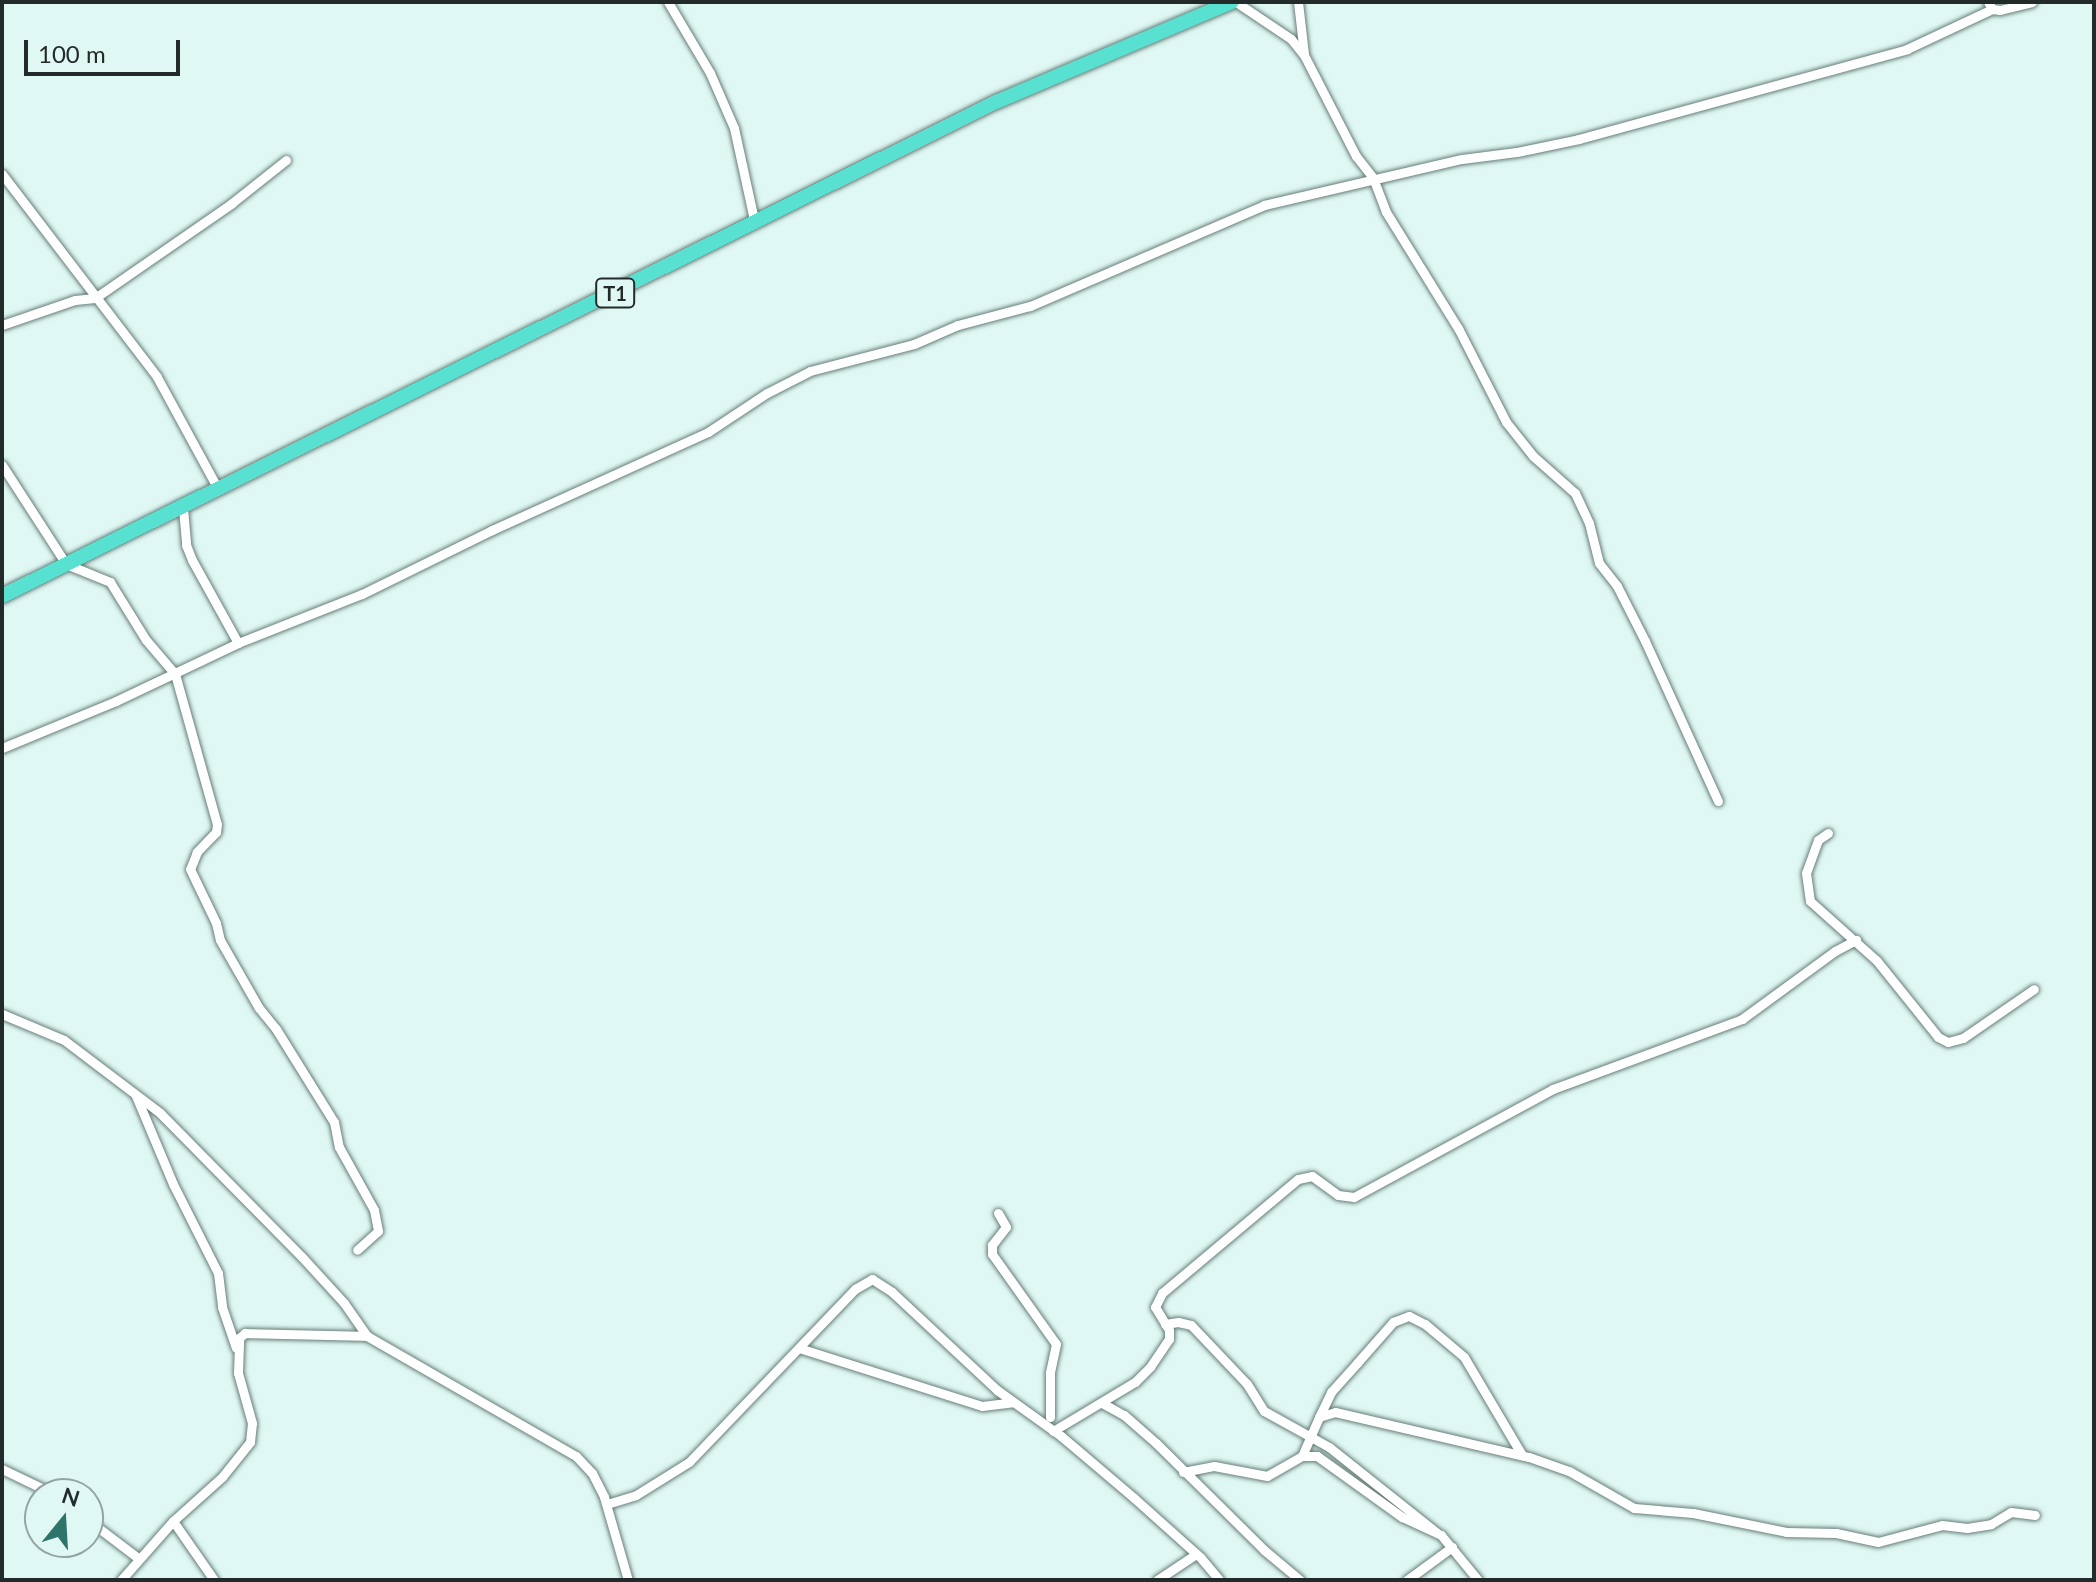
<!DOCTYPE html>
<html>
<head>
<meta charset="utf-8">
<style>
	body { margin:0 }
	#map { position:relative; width:2096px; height:1582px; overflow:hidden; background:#dff8f3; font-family:Lato,sans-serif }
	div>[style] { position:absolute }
	.roads { filter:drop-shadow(0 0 2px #677d79) drop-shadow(0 0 2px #677d79) }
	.minor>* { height:9px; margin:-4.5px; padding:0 4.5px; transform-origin:4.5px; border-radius:4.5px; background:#fff }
	.trunk>* { height:14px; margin:-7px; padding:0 7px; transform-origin:7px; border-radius:7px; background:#58e0d0 }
	span { translate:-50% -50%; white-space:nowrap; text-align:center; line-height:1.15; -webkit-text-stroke:8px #dff8f3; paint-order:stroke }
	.shield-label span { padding:2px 6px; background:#dff8f3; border:2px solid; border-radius:6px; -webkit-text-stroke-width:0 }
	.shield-label { font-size:20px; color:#222b2a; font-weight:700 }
	.frame { position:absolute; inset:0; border:4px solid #222b2a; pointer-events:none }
	.north { position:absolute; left:24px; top:1478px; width:80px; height:80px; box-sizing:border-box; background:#dff8f3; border:2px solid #93a6a3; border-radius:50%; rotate:18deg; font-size:22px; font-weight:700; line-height:32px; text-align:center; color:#222b2a }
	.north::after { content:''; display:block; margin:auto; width:28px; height:36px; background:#2e746a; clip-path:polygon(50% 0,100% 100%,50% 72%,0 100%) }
	.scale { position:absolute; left:24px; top:40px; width:156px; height:36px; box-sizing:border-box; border:4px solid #222b2a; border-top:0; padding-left:10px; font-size:24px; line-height:28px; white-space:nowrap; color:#222b2a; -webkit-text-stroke:6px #dff8f3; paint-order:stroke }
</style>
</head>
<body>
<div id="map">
	<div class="roads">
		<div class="minor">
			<div style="left:668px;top:2px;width:82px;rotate:59.4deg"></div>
			<div style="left:710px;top:73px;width:60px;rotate:66.4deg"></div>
			<div style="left:734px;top:128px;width:98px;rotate:77.7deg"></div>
			<div style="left:1236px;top:2px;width:66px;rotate:33.9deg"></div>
			<div style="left:1291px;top:39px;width:21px;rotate:51deg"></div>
			<div style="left:1304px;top:55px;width:114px;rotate:62.8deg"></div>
			<div style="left:1356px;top:156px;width:28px;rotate:52deg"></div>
			<div style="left:1373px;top:178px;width:36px;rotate:69deg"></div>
			<div style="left:1386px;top:212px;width:137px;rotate:58.2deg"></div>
			<div style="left:1458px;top:328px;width:106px;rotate:62.9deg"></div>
			<div style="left:1506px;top:422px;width:43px;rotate:51.5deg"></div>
			<div style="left:1533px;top:456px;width:56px;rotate:41.4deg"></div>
			<div style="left:1575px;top:493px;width:33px;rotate:65deg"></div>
			<div style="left:1589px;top:523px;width:41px;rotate:76deg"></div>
			<div style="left:1599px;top:563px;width:29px;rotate:52deg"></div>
			<div style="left:1617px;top:586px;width:62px;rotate:63deg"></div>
			<div style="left:1645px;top:641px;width:176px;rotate:65.5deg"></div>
			<div style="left:1298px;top:2px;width:52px;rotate:83.4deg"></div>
			<div style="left:1988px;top:2px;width:8px;rotate:60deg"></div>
			<div style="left:1992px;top:9px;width:8px;rotate:7deg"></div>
			<div style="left:2000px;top:10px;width:33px;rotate:-14deg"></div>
			<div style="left:2px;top:174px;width:255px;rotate:52.6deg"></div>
			<div style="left:157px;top:377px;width:128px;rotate:61.4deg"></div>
			<div style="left:2px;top:325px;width:77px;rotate:-18.9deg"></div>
			<div style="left:75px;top:300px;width:20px;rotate:-6deg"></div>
			<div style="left:95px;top:298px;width:167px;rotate:-34.7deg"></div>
			<div style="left:232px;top:203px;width:69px;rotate:-38.5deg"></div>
			<div style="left:2px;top:465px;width:118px;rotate:57.1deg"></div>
			<div style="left:66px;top:564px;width:48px;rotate:22.2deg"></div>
			<div style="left:110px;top:582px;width:68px;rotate:58.2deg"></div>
			<div style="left:146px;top:640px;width:45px;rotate:49.5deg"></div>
			<div style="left:175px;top:674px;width:156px;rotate:74.4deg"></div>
			<div style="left:217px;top:824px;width:8px;rotate:97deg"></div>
			<div style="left:216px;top:832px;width:28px;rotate:134deg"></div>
			<div style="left:197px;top:852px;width:18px;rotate:112deg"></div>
			<div style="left:190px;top:869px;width:60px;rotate:64.3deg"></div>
			<div style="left:216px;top:923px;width:17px;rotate:77deg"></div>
			<div style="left:220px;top:940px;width:78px;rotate:60.2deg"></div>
			<div style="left:259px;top:1008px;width:27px;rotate:51deg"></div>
			<div style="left:276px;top:1029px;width:110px;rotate:58.1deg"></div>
			<div style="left:334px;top:1122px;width:25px;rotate:79deg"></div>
			<div style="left:339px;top:1147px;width:72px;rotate:60.9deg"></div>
			<div style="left:374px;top:1210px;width:21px;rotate:79deg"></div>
			<div style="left:378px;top:1231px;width:28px;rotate:138deg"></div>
			<div style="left:183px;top:508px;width:37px;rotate:85deg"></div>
			<div style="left:186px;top:545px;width:16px;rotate:68deg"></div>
			<div style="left:192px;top:560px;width:95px;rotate:61deg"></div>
			<div style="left:2px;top:748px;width:123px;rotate:-22.4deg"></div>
			<div style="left:116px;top:701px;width:135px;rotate:-25.4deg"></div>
			<div style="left:238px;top:643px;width:133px;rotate:-21.6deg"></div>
			<div style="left:362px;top:594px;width:145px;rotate:-26.2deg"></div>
			<div style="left:492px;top:530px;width:237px;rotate:-24.4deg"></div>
			<div style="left:708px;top:432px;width:71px;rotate:-33.5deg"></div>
			<div style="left:767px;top:393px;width:48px;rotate:-27.1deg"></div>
			<div style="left:810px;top:371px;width:107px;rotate:-14.6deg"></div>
			<div style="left:914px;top:344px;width:48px;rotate:-23.4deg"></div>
			<div style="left:958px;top:325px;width:74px;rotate:-14.8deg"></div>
			<div style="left:1030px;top:306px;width:255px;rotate:-23.3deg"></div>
			<div style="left:1264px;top:205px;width:203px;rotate:-13.1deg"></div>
			<div style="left:1462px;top:159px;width:55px;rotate:-7.3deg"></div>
			<div style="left:1517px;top:152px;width:63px;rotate:-11.8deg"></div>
			<div style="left:1579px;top:139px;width:340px;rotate:-15.3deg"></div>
			<div style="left:1907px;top:49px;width:94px;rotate:-25.2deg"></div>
			<div style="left:1828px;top:833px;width:12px;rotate:145deg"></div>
			<div style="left:1818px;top:840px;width:35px;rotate:110deg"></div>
			<div style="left:1806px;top:873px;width:28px;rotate:82deg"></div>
			<div style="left:1810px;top:901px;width:90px;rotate:41.8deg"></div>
			<div style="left:1877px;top:961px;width:97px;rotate:51.2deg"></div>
			<div style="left:1938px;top:1037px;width:11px;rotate:27deg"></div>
			<div style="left:1948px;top:1042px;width:16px;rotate:-15deg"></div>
			<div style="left:1963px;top:1038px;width:86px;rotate:-34.6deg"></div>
			<div style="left:2px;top:1014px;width:67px;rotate:22.8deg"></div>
			<div style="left:64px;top:1040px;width:121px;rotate:37.2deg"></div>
			<div style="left:160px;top:1113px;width:202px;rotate:45.4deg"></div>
			<div style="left:302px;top:1257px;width:62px;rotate:47.6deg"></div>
			<div style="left:344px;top:1303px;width:40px;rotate:55.1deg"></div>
			<div style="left:367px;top:1336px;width:241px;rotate:29.9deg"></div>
			<div style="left:576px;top:1456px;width:23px;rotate:47deg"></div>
			<div style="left:592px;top:1473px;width:27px;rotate:63deg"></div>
			<div style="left:604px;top:1497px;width:86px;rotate:73.9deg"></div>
			<div style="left:136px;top:1096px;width:95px;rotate:67.2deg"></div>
			<div style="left:173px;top:1184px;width:100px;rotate:63.2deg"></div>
			<div style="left:218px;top:1273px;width:34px;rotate:83deg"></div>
			<div style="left:222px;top:1307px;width:43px;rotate:71.1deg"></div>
			<div style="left:998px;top:1213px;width:16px;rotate:60deg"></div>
			<div style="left:1006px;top:1227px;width:23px;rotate:128deg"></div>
			<div style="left:992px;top:1245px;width:9px;rotate:90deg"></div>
			<div style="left:992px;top:1254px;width:110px;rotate:54.6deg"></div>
			<div style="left:1056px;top:1344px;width:30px;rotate:102deg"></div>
			<div style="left:1050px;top:1373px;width:44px;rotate:90deg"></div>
			<div style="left:1165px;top:1324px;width:13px;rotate:-9deg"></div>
			<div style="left:1178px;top:1322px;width:13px;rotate:13deg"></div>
			<div style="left:1191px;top:1325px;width:81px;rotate:46.5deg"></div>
			<div style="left:1247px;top:1384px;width:32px;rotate:58deg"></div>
			<div style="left:1264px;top:1411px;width:74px;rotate:29deg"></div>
			<div style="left:1329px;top:1447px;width:137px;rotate:38.5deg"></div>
			<div style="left:799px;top:1348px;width:192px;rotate:17.6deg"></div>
			<div style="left:982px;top:1406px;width:31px;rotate:-7deg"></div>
			<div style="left:1102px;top:1403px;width:25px;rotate:29deg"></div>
			<div style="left:1124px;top:1415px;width:43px;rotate:41.2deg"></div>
			<div style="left:1156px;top:1443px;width:152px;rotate:44.7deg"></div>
			<div style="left:1264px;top:1550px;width:47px;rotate:39.8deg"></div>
			<div style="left:1319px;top:1417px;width:28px;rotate:-64deg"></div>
			<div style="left:1331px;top:1392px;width:39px;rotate:-48deg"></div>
			<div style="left:1357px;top:1363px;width:55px;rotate:-48.7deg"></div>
			<div style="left:1393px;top:1322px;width:17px;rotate:-21deg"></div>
			<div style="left:1409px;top:1316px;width:18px;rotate:27deg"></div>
			<div style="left:1425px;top:1324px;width:51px;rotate:40.2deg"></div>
			<div style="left:1464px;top:1357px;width:114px;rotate:59.4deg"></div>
			<div style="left:1053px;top:1431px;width:96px;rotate:-30.9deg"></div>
			<div style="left:1135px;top:1382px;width:21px;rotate:-45deg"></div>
			<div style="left:1150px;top:1367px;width:34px;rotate:-56deg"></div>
			<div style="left:1169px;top:1339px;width:9px;rotate:-90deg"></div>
			<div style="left:1169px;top:1330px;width:27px;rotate:-121deg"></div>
			<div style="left:1155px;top:1307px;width:16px;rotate:-63deg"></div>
			<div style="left:1162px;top:1293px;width:177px;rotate:-40deg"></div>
			<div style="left:1298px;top:1179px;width:14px;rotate:-12deg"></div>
			<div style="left:1312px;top:1176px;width:32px;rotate:36deg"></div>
			<div style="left:1338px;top:1195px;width:16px;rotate:7deg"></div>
			<div style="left:1354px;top:1197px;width:226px;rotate:-28.5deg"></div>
			<div style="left:1553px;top:1089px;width:202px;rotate:-20.3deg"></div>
			<div style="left:1742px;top:1019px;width:115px;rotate:-36.2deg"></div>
			<div style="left:1835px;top:951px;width:24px;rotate:-28deg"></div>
			<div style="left:1302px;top:1456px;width:43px;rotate:-66.4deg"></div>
			<div style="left:1319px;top:1417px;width:17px;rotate:-17deg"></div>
			<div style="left:1335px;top:1412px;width:199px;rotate:13.1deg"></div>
			<div style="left:1529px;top:1457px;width:42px;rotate:19.3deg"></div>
			<div style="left:1569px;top:1471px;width:75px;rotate:29.6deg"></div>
			<div style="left:1634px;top:1508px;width:59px;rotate:4.8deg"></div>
			<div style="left:1693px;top:1513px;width:95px;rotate:11.5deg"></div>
			<div style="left:1786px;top:1532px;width:50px;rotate:1.1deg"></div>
			<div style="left:1836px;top:1533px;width:43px;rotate:12.1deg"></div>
			<div style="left:1878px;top:1542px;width:66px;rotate:-14.9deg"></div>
			<div style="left:1942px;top:1525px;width:25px;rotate:7deg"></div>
			<div style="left:1967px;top:1528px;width:24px;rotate:-9deg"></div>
			<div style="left:1991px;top:1524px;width:23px;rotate:-31deg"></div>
			<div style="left:2011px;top:1512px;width:24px;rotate:7deg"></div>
			<div style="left:2px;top:1469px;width:58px;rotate:25.7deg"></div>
			<div style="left:1183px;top:1472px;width:32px;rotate:-11deg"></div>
			<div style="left:1214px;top:1466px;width:54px;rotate:10.7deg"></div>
			<div style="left:1267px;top:1476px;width:40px;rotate:-29.7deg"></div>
			<div style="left:1302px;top:1456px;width:15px"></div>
			<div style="left:1317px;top:1456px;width:105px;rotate:35.7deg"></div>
			<div style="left:1402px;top:1517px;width:43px;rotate:24.8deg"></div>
			<div style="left:1441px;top:1535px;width:58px;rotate:50.6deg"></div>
			<div style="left:607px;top:1504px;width:30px;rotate:-17deg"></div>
			<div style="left:636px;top:1495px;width:62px;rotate:-31.9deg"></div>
			<div style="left:689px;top:1462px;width:240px;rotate:-46.2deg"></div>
			<div style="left:855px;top:1289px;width:20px;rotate:-30deg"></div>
			<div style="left:872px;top:1279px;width:24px;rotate:33deg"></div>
			<div style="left:892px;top:1292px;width:144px;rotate:43deg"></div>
			<div style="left:997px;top:1390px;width:79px;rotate:35.7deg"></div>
			<div style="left:1061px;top:1436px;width:96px;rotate:40.3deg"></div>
			<div style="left:1134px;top:1498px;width:89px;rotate:41.8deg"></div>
			<div style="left:1200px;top:1557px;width:30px;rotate:50deg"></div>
			<div style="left:88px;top:1520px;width:63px;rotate:37.2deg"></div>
			<div style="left:173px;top:1521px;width:72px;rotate:55.2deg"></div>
			<div style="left:121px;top:1580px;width:79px;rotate:-48.6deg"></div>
			<div style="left:173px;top:1521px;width:66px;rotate:-41.9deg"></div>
			<div style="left:222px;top:1477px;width:45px;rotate:-51.3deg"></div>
			<div style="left:250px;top:1442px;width:19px;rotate:-84deg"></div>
			<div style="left:252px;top:1423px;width:52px;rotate:-105.6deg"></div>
			<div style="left:238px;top:1373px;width:35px;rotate:-88deg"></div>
			<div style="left:239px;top:1338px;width:8px;rotate:-40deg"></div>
			<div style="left:245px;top:1333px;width:122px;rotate:1.4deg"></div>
			<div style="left:1157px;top:1580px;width:47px;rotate:-33.7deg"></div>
			<div style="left:1407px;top:1580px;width:56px;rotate:-36.3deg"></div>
		</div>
		<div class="trunk">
			<div style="left:2px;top:596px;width:1110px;rotate:-26.43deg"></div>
			<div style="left:996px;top:102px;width:256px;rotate:-23deg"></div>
		</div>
	</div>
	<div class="shield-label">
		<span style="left:615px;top:293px">T1</span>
	</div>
	<div class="frame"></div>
	<div class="north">N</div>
	<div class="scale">100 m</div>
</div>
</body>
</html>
